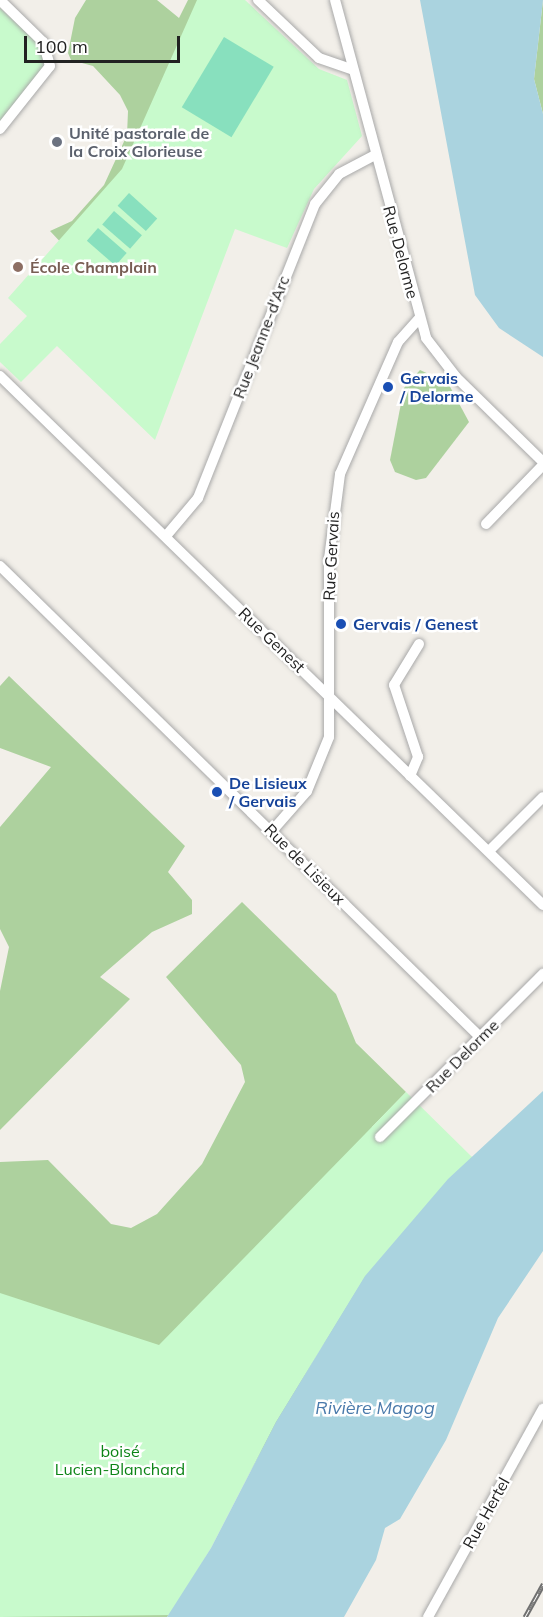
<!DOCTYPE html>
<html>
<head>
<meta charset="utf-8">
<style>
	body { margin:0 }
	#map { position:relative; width:543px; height:1617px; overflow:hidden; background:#f2efe9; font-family:Mulish,sans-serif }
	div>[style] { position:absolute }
	.forest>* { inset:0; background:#add19e }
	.park>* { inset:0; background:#c8facc }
	.pitch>* { inset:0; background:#88e0be; transform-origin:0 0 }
	.water>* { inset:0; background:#aad3df }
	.roads { filter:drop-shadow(0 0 2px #a9a9a9) drop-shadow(0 0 2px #a9a9a9) }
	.minor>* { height:10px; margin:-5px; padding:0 5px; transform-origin:5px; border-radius:5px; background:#fff }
	.rail>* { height:5px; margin-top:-2.5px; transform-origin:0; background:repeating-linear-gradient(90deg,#fff 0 9px,#707070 0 18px); box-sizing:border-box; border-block:2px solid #707070 }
	.dots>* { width:16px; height:16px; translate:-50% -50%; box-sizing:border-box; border:3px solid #fff; border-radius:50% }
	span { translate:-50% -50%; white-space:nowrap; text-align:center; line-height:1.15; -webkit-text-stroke:5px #fff; paint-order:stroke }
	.worship-label { font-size:16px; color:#5b616d; font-weight:700 }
	.left { translate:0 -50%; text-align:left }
	.street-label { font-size:16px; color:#222 }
	.education-label { font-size:16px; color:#785e54; font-weight:700 }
	.transit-label { font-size:16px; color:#164399; font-weight:700 }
	.park-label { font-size:16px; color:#0c8416 }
	.water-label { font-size:18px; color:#4a7aab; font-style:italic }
	.scale { position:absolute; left:24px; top:36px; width:156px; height:27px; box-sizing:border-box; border:3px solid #222; border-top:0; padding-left:8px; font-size:18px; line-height:21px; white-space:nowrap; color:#222; -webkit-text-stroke:4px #fff; paint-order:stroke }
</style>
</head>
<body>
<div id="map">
	<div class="forest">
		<div style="clip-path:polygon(86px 0,157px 0,179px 18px,188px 0,209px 0,153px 142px,66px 248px,50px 231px,72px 221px,104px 185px,127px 135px,128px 111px,120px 95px,93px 66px,71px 60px,68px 53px,75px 18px)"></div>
		<div style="clip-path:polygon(543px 0,543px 114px,534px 79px)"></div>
		<div style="clip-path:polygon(420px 370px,448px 383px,469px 422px,426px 478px,416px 480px,395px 472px,390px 460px,404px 388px)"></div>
		<div style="clip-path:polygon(9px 676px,185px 846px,168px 872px,192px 900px,192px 914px,152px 932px,100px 977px,130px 999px,0 1130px,0 991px,9px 947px,0 929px,0 827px,51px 767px,0 748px,0 686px)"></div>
		<div style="clip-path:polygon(242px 902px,336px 994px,356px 1043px,406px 1092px,372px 1127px,472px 1157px,448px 1179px,320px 1349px,167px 1617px,0 1617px,0 1162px,48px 1160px,111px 1224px,131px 1228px,157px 1214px,202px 1164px,245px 1082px,241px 1065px,166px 977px)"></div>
	</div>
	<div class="park">
		<div style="clip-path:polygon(197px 0,245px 0,319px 69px,347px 80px,362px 136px,314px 189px,287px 248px,235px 229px,155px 440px,57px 346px,21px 382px,0 362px,0 344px,27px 316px,8px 298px,122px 169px)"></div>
		<div style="clip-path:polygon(0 8px,39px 44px,46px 67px,0 122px)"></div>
		<div style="clip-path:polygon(406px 1092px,472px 1157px,365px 1277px,276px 1422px,211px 1548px,170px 1615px,0 1617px,0 1293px,159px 1345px)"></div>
	</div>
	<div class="pitch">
		<div style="left:224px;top:37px;width:58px;height:82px;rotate:31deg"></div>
		<div style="left:129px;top:193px;width:38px;height:17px;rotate:42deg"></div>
		<div style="left:114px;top:211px;width:37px;height:18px;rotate:41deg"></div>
		<div style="left:98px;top:228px;width:38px;height:17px;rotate:41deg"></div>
	</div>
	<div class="water">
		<div style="clip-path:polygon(420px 0,543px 0,534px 79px,543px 114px,543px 357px,499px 328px,475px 295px)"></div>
		<div style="clip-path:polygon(543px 1091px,543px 1251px,498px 1318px,446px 1440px,400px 1519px,385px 1528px,376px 1560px,344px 1617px,167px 1617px,211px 1548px,276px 1422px,365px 1276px,448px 1179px)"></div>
	</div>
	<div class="roads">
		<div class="minor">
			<div style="left:258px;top:0;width:84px;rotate:43.6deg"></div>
			<div style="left:319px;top:58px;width:36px;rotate:19deg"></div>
			<div style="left:335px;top:0;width:350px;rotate:74.9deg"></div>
			<div style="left:426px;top:338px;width:49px;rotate:52.4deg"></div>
			<div style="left:456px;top:377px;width:122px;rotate:44.3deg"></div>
			<div style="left:0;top:129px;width:80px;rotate:-51.6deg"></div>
			<div style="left:50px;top:66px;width:25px;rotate:-106deg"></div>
			<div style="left:43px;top:42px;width:60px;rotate:-135.7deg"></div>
			<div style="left:0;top:376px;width:758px;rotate:44.25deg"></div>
			<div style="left:486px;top:524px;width:82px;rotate:-46deg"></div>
			<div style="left:166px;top:536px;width:50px;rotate:-49.9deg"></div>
			<div style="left:198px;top:498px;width:316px;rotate:-68.3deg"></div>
			<div style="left:315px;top:204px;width:38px;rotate:-51deg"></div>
			<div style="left:339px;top:174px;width:41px;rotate:-27.8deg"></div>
			<div style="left:0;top:566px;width:672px;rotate:44.46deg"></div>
			<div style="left:410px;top:776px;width:21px;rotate:-67deg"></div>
			<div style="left:418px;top:757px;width:76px;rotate:-108.4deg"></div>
			<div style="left:394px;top:685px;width:48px;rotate:-58.6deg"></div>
			<div style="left:272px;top:831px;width:53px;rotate:-48.8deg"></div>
			<div style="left:307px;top:791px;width:58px;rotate:-67.8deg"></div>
			<div style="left:329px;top:737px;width:178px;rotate:-90deg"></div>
			<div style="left:329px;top:559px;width:86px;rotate:-82.6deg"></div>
			<div style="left:340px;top:474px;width:144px;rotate:-66.3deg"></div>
			<div style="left:398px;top:342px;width:31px;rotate:-48deg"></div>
			<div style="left:489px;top:851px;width:76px;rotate:-45deg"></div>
			<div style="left:380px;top:1137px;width:231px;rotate:-45deg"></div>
			<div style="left:428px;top:1617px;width:238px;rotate:-61.1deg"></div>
		</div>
	</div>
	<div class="rail">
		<div style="left:525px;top:1617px;width:38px;rotate:-61deg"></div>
	</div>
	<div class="dots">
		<div style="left:57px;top:142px;background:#6b7280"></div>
		<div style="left:18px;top:267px;background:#8d6e63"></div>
		<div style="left:388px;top:387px;background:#1a4fb4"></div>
		<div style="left:341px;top:624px;background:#1a4fb4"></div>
		<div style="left:217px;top:792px;background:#1a4fb4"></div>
	</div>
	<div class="worship-label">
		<span class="left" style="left:69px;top:142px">Unité pastorale de<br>la Croix Glorieuse</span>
	</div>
	<div class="street-label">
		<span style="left:401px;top:252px;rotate:75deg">Rue Delorme</span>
		<span style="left:261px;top:337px;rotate:-69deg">Rue Jeanne-d'Arc</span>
		<span style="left:331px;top:556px;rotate:-87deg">Rue Gervais</span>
		<span style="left:272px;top:640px;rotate:44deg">Rue Genest</span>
		<span style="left:305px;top:864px;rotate:45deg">Rue de Lisieux</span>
		<span style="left:462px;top:1056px;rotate:-45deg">Rue Delorme</span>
		<span style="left:486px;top:1513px;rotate:-61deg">Rue Hertel</span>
	</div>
	<div class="education-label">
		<span class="left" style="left:30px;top:267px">École Champlain</span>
	</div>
	<div class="transit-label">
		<span class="left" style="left:400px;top:387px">Gervais<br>/ Delorme</span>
		<span class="left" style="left:353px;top:624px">Gervais / Genest</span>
		<span class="left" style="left:229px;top:792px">De Lisieux<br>/ Gervais</span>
	</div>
	<div class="park-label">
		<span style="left:120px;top:1460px">boisé<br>Lucien-Blanchard</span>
	</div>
	<div class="water-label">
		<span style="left:375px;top:1408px">Rivière Magog</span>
	</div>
	<div class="scale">100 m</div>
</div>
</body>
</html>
